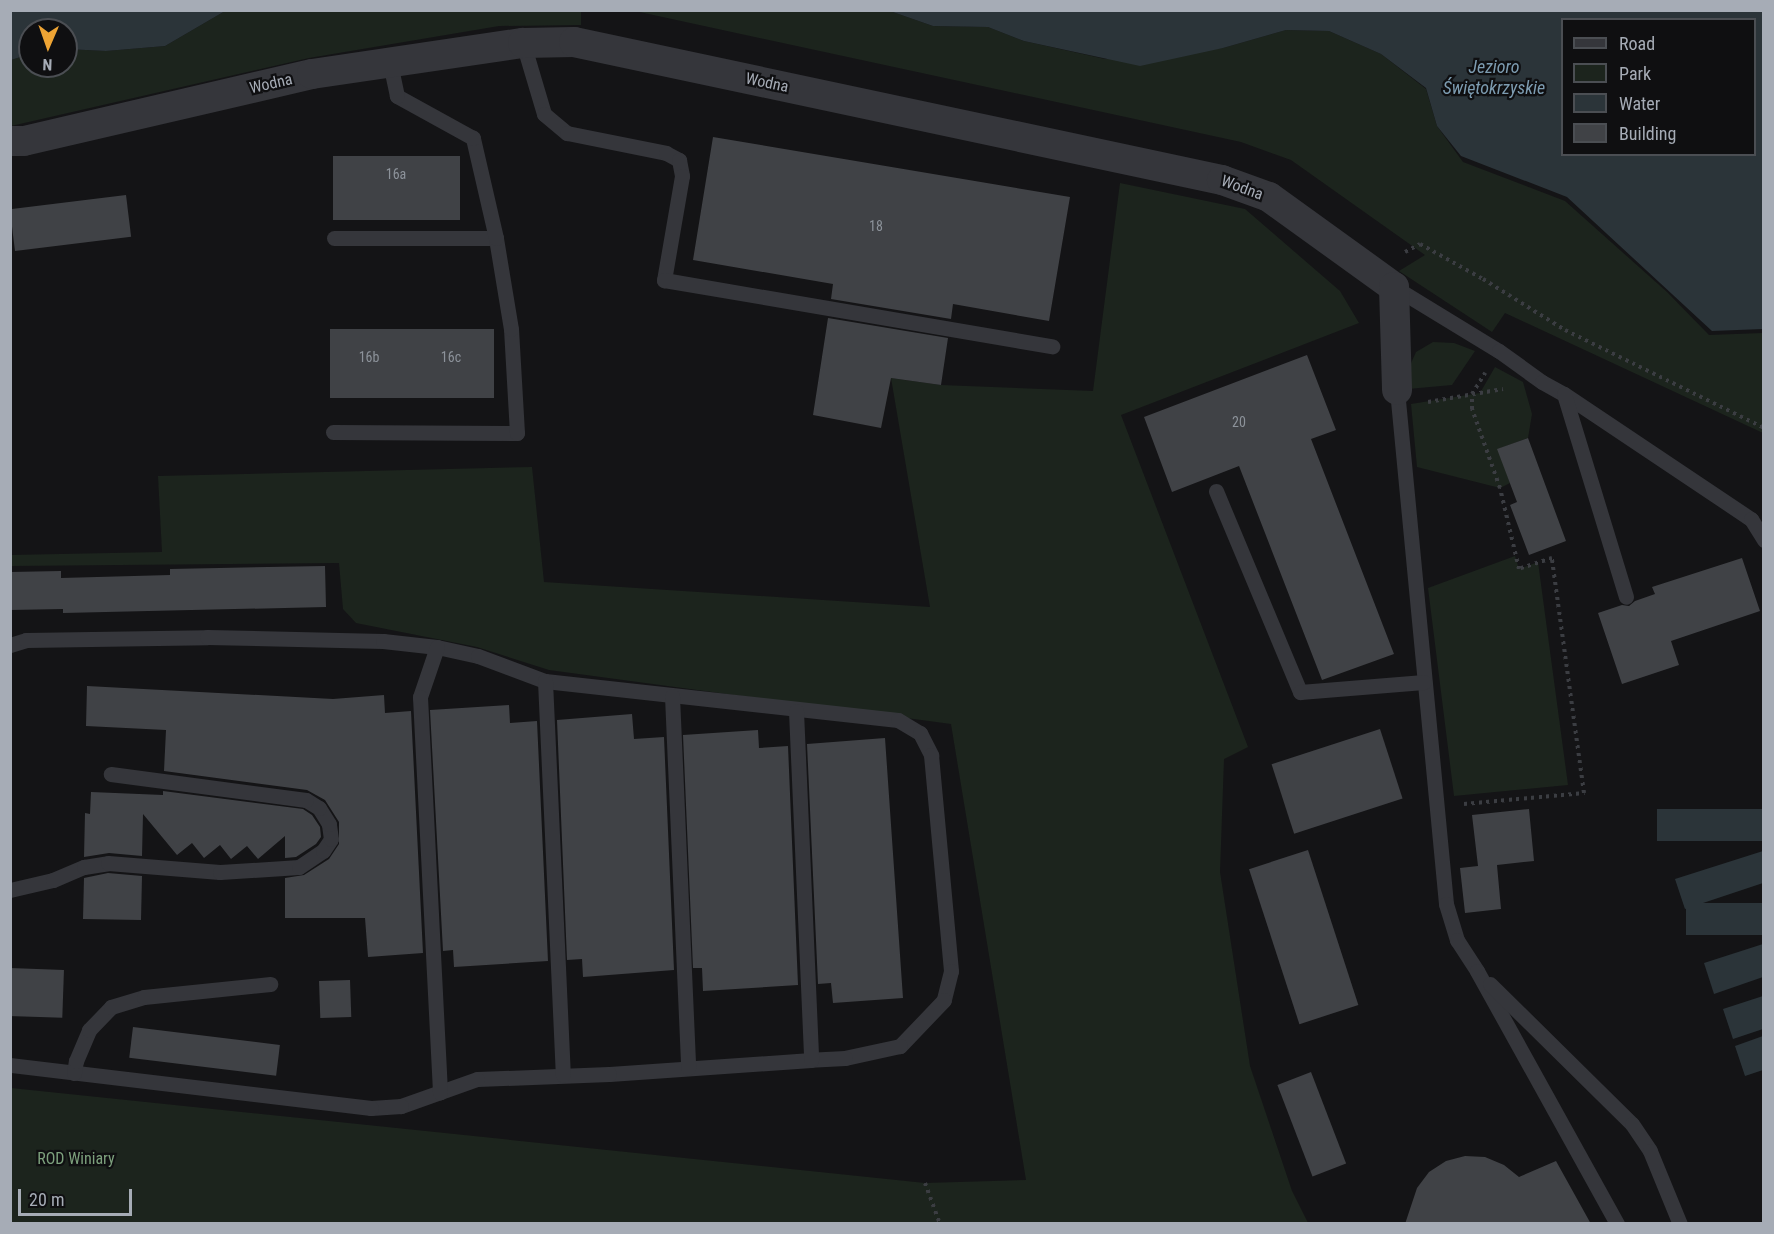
<!DOCTYPE html>
<html>
<head>
<meta charset="utf-8">
<style>
	body { margin:0 }
	#map { position:relative; width:1774px; height:1234px; overflow:hidden; background:#141416; font-family:"Roboto Condensed",sans-serif }
	div>[style] { position:absolute }
	.green>* { inset:0; background:#1c241d }
	.water>* { inset:0; background:#2b3439; transform-origin:0 0 }
	.building>* { inset:0; background:#404246; transform-origin:0 0 }
	.path>* { height:4px; margin-top:-2px; transform-origin:0; background:repeating-linear-gradient(90deg,#3b3d42 0 3px,transparent 0 7.5px) }
	.service>* { height:15px; margin:-7.5px; padding:0 7.5px; transform-origin:7.5px; border-radius:7.5px; background:#35363b }
	.minor>* { height:30px; margin:-15px; padding:0 15px; transform-origin:15px; border-radius:15px; background:#35363b }
	span { translate:-50% -50%; white-space:nowrap; text-align:center; line-height:1.15; -webkit-text-stroke:4.5px #0f0f11; paint-order:stroke }
	.number-label { font-size:14px; color:#8c929a }
	.number-label span { -webkit-text-stroke-width:0 }
	.street-label { font-size:16px; color:#a6acb6 }
	.park-label { font-size:16px; color:#7da17d }
	.water-label { font-size:18px; color:#7d9cb1; font-style:italic }
	.frame { position:absolute; inset:0; border:12px solid #a6acb6; pointer-events:none }
	.legend { position:absolute; left:1561px; top:18px; width:195px; height:138px; box-sizing:border-box; background:#0f0f11; border:2px solid #4b4e53; margin:0; padding:8px 10px; list-style:none; font-size:18px; color:#a6acb6 }
	.legend li { display:flex; align-items:center; gap:12px; height:30px }
	.legend b { width:30px; border:2px solid #4b4e53 }
	.north { position:absolute; left:18px; top:18px; width:60px; height:60px; box-sizing:border-box; background:#0f0f11; border:2px solid #4b4e53; border-radius:50%; rotate:182deg; font-size:16px; font-weight:700; line-height:24px; text-align:center; color:#a6acb6 }
	.north::after { content:''; display:block; margin:auto; width:21px; height:27px; background:#eea434; clip-path:polygon(50% 0,100% 100%,50% 72%,0 100%) }
	.scale { position:absolute; left:18px; top:1189px; width:114px; height:27px; box-sizing:border-box; border:3px solid #a6acb6; border-top:0; padding-left:8px; font-size:18px; line-height:21px; white-space:nowrap; color:#a6acb6; -webkit-text-stroke:4px #0f0f11; paint-order:stroke }
</style>
</head>
<body>
<div id="map">
	<div class="green">
		<div style="clip-path:polygon(225px 11px,581px 11px,581px 25px,499px 26px,309px 58px,11px 126px,11px 60px,30px 54px,30px 66px,66px 66px,66px 49px,106px 51px,165px 46px)"></div>
		<div style="clip-path:polygon(635px 11px,890px 11px,933px 26px,988px 27px,1024px 41px,1105px 59px,1223px 48px,1286px 30px,1329px 31px,1381px 54px,1426px 89px,1437px 126px,1463px 162px,1565px 201px,1667px 292px,1709px 335px,1763px 333px,1763px 433px,1505px 313px,1492px 332px,1399px 271px,1425px 255px,1291px 160px,1241px 142px)"></div>
		<div style="clip-path:polygon(1120px 183px,1245px 209px,1340px 291px,1359px 323px,1121px 415px,1248px 747px,1224px 759px,1220px 872px,1250px 1066px,1292px 1191px,1308px 1223px,11px 1223px,11px 1088px,925px 1183px,1026px 1180px,951px 724px,549px 670px,477px 647px,356px 623px,343px 609px,339px 563px,11px 566px,10px 555px,162px 552px,158px 476px,532px 467px,544px 582px,930px 607px,891px 378px,941px 385px,1093px 391px)"></div>
		<div style="clip-path:polygon(1433px 342px,1454px 343px,1475px 351px,1452px 385px,1408px 389px,1408px 370px,1416px 352px)"></div>
		<div style="clip-path:polygon(1495px 367px,1523px 382px,1532px 414px,1528px 438px,1498px 449px,1510px 483px,1500px 488px,1417px 467px,1411px 404px,1480px 393px)"></div>
		<div style="clip-path:polygon(1515px 556px,1519px 569px,1538px 562px,1568px 785px,1454px 796px,1428px 588px)"></div>
	</div>
	<div class="water">
		<div style="clip-path:polygon(11px 10px,225px 10px,225px 11px,165px 46px,106px 51px,66px 49px,66px 30px,30px 30px,30px 54px,11px 60px)"></div>
		<div style="clip-path:polygon(evenodd,890px 11px,1763px 11px,1763px 329px,1712px 331px,1567px 197px,1461px 156px,1437px 126px,1426px 88px,1381px 54px,1329px 31px,1286px 30px,1223px 48px,1140px 66px,1024px 41px,988px 27px,933px 26px,890px 11px,1562px 20px,1754px 20px,1754px 154px,1562px 154px,1562px 20px)"></div>
		<div style="left:1763px;top:809px;width:32px;height:106px;rotate:90deg"></div>
		<div style="clip-path:polygon(1763px 851px,1763px 883px,1685px 909px,1675px 879px)"></div>
		<div style="left:1763px;top:903px;width:32px;height:77px;rotate:90deg"></div>
		<div style="clip-path:polygon(1763px 944px,1763px 977px,1714px 994px,1704px 963px)"></div>
		<div style="clip-path:polygon(1763px 996px,1763px 1029px,1733px 1039px,1723px 1009px)"></div>
		<div style="clip-path:polygon(1763px 1036px,1763px 1070px,1745px 1076px,1735px 1046px)"></div>
	</div>
	<div class="building">
		<div style="clip-path:polygon(713px 137px,1070px 197px,1049px 321px,953px 304px,951px 319px,831px 299px,833px 284px,693px 260px)"></div>
		<div style="left:333px;top:156px;width:127px;height:64px"></div>
		<div style="left:126px;top:195px;width:42px;height:117px;rotate:83deg"></div>
		<div style="clip-path:polygon(828px 318px,948px 338px,941px 385px,891px 378px,881px 428px,813px 415px)"></div>
		<div style="left:330px;top:329px;width:164px;height:69px"></div>
		<div style="clip-path:polygon(1307px 355px,1336px 430px,1311px 439px,1394px 654px,1322px 680px,1239px 466px,1172px 492px,1144px 417px)"></div>
		<div style="clip-path:polygon(1528px 438px,1566px 541px,1529px 555px,1510px 505px,1517px 502px,1497px 449px)"></div>
		<div style="clip-path:polygon(1742px 558px,1760px 611px,1671px 641px,1679px 665px,1622px 684px,1598px 613px,1622px 605px,1629px 606px,1635px 601px,1655px 594px,1652px 587px)"></div>
		<div style="clip-path:polygon(325px 566px,326px 607px,63px 613px,63px 609px,10px 610px,10px 572px,61px 571px,61px 578px,170px 575px,170px 569px)"></div>
		<div style="clip-path:polygon(87px 686px,333px 699px,384px 695px,385px 713px,411px 711px,423px 953px,368px 957px,365px 918px,285px 918px,285px 878px,304px 875px,329px 859px,339px 844px,339px 822px,325px 800px,307px 790px,164px 771px,166px 730px,86px 726px)"></div>
		<div style="clip-path:polygon(509px 705px,510px 723px,537px 721px,548px 961px,454px 967px,453px 950px,443px 951px,430px 710px)"></div>
		<div style="clip-path:polygon(632px 714px,634px 739px,664px 737px,674px 970px,583px 977px,582px 959px,567px 960px,557px 720px)"></div>
		<div style="left:1380px;top:729px;width:73px;height:114px;rotate:72deg"></div>
		<div style="clip-path:polygon(758px 730px,759px 748px,788px 746px,798px 985px,703px 991px,702px 968px,693px 968px,683px 735px)"></div>
		<div style="clip-path:polygon(885px 738px,903px 998px,833px 1003px,831px 983px,818px 984px,807px 744px)"></div>
		<div style="clip-path:polygon(163px 791px,303px 809px,312px 815px,320px 827px,321px 837px,316px 844px,296px 857px,285px 858px,285px 836px,258px 859px,247px 846px,231px 859px,220px 845px,204px 858px,192px 843px,177px 855px,143px 814px,142px 856px,109px 853px,84px 857px,85px 813px,90px 814px,91px 792px,163px 795px)"></div>
		<div style="clip-path:polygon(1529px 809px,1534px 861px,1497px 865px,1501px 909px,1465px 913px,1460px 868px,1478px 866px,1472px 815px)"></div>
		<div style="left:1308px;top:850px;width:163px;height:62px;rotate:72deg"></div>
		<div style="clip-path:polygon(108px 873px,142px 876px,141px 920px,83px 919px,84px 878px)"></div>
		<div style="left:10px;top:968px;width:54px;height:48px;rotate:2deg"></div>
		<div style="left:350px;top:980px;width:37px;height:31px;rotate:88deg"></div>
		<div style="left:133px;top:1027px;width:148px;height:31px;rotate:7deg"></div>
		<div style="left:1311px;top:1072px;width:98px;height:36px;rotate:69deg"></div>
		<div style="clip-path:polygon(1465px 1156px,1485px 1157px,1504px 1165px,1519px 1177px,1556px 1161px,1591px 1224px,1405px 1224px,1417px 1188px,1429px 1172px,1446px 1161px)"></div>
	</div>
	<div class="path">
		<div style="left:1405px;top:252px;width:17px;rotate:-28deg"></div>
		<div style="left:1420px;top:244px;width:72px;rotate:29.1deg"></div>
		<div style="left:1483px;top:279px;width:97px;rotate:31.9deg"></div>
		<div style="left:1565px;top:330px;width:222px;rotate:26.2deg"></div>
		<div style="left:1428px;top:402px;width:76px;rotate:-9.8deg"></div>
		<div style="left:1464px;top:804px;width:121px;rotate:-5.2deg"></div>
		<div style="left:1584px;top:793px;width:237px;rotate:-97.8deg"></div>
		<div style="left:1552px;top:558px;width:35px;rotate:162deg"></div>
		<div style="left:1519px;top:569px;width:83px;rotate:-103.2deg"></div>
		<div style="left:1500px;top:488px;width:84px;rotate:-109.5deg"></div>
		<div style="left:1472px;top:409px;width:15px;rotate:-90deg"></div>
		<div style="left:1472px;top:394px;width:25px;rotate:-58deg"></div>
		<div style="left:925px;top:1183px;width:44px;rotate:69.9deg"></div>
	</div>
	<div class="service">
		<div style="left:523px;top:43px;width:74px;rotate:73.5deg"></div>
		<div style="left:544px;top:114px;width:30px;rotate:40deg"></div>
		<div style="left:567px;top:133px;width:101px;rotate:11.4deg"></div>
		<div style="left:666px;top:153px;width:15px;rotate:28deg"></div>
		<div style="left:679px;top:160px;width:16px;rotate:79deg"></div>
		<div style="left:682px;top:176px;width:106px;rotate:99.8deg"></div>
		<div style="left:664px;top:280px;width:394px;rotate:9.7deg"></div>
		<div style="left:334px;top:238px;width:162px"></div>
		<div style="left:1394px;top:287px;width:123px;rotate:31.4deg"></div>
		<div style="left:1499px;top:351px;width:53px;rotate:35.8deg"></div>
		<div style="left:1542px;top:382px;width:25px;rotate:29deg"></div>
		<div style="left:1564px;top:394px;width:225px;rotate:33.8deg"></div>
		<div style="left:1751px;top:519px;width:25px;rotate:58deg"></div>
		<div style="left:1397px;top:390px;width:516px;rotate:84.55deg"></div>
		<div style="left:1446px;top:904px;width:38px;rotate:73deg"></div>
		<div style="left:1457px;top:940px;width:37px;rotate:57deg"></div>
		<div style="left:1477px;top:971px;width:289px;rotate:61deg"></div>
		<div style="left:1564px;top:394px;width:212px;rotate:73deg"></div>
		<div style="left:333px;top:432px;width:184px;rotate:0.3deg"></div>
		<div style="left:517px;top:433px;width:104px;rotate:-93.3deg"></div>
		<div style="left:511px;top:329px;width:92px;rotate:-99.4deg"></div>
		<div style="left:496px;top:238px;width:103px;rotate:-103deg"></div>
		<div style="left:473px;top:138px;width:87px;rotate:-151.1deg"></div>
		<div style="left:397px;top:96px;width:33px;rotate:-102deg"></div>
		<div style="left:1216px;top:491px;width:218px;rotate:67.3deg"></div>
		<div style="left:1300px;top:692px;width:124px;rotate:-4.6deg"></div>
		<div style="left:10px;top:645px;width:17px;rotate:-17deg"></div>
		<div style="left:26px;top:640px;width:181px;rotate:-0.9deg"></div>
		<div style="left:207px;top:637px;width:176px;rotate:1.3deg"></div>
		<div style="left:383px;top:641px;width:54px;rotate:6.3deg"></div>
		<div style="left:437px;top:647px;width:42px;rotate:12.4deg"></div>
		<div style="left:478px;top:656px;width:72px;rotate:20.5deg"></div>
		<div style="left:545px;top:681px;width:355px;rotate:6.3deg"></div>
		<div style="left:898px;top:720px;width:26px;rotate:31deg"></div>
		<div style="left:920px;top:733px;width:25px;rotate:63deg"></div>
		<div style="left:931px;top:755px;width:217px;rotate:84.7deg"></div>
		<div style="left:951px;top:971px;width:30px;rotate:104deg"></div>
		<div style="left:944px;top:1000px;width:64px;rotate:133.7deg"></div>
		<div style="left:900px;top:1046px;width:56px;rotate:167.7deg"></div>
		<div style="left:845px;top:1058px;width:34px;rotate:177deg"></div>
		<div style="left:811px;top:1060px;width:202px;rotate:176deg"></div>
		<div style="left:609px;top:1074px;width:132px;rotate:177.8deg"></div>
		<div style="left:477px;top:1079px;width:81px;rotate:160.4deg"></div>
		<div style="left:401px;top:1106px;width:30px;rotate:176deg"></div>
		<div style="left:371px;top:1108px;width:364px;rotate:-173.2deg"></div>
		<div style="left:437px;top:647px;width:53px;rotate:108.8deg"></div>
		<div style="left:420px;top:697px;width:396px;rotate:87.1deg"></div>
		<div style="left:545px;top:681px;width:394px;rotate:87.4deg"></div>
		<div style="left:672px;top:696px;width:372px;rotate:87.5deg"></div>
		<div style="left:796px;top:711px;width:349px;rotate:87.5deg"></div>
		<div style="left:10px;top:890px;width:44px;rotate:-13.1deg"></div>
		<div style="left:53px;top:880px;width:34px;rotate:-23deg"></div>
		<div style="left:84px;top:867px;width:24px;rotate:-9deg"></div>
		<div style="left:108px;top:863px;width:112px;rotate:4.6deg"></div>
		<div style="left:220px;top:872px;width:79px;rotate:-3.6deg"></div>
		<div style="left:299px;top:867px;width:29px;rotate:-34deg"></div>
		<div style="left:323px;top:851px;width:14px;rotate:-56deg"></div>
		<div style="left:331px;top:839px;width:15px;rotate:-98deg"></div>
		<div style="left:329px;top:824px;width:19px;rotate:-122deg"></div>
		<div style="left:319px;top:808px;width:15px;rotate:-148deg"></div>
		<div style="left:306px;top:800px;width:197px;rotate:-172.4deg"></div>
		<div style="left:1490px;top:984px;width:199px;rotate:44.6deg"></div>
		<div style="left:1632px;top:1124px;width:32px;rotate:56deg"></div>
		<div style="left:1650px;top:1151px;width:79px;rotate:67.7deg"></div>
		<div style="left:74px;top:1073px;width:12px;rotate:-81deg"></div>
		<div style="left:76px;top:1061px;width:34px;rotate:-67deg"></div>
		<div style="left:89px;top:1030px;width:32px;rotate:-46deg"></div>
		<div style="left:111px;top:1007px;width:34px;rotate:-17deg"></div>
		<div style="left:144px;top:997px;width:127px;rotate:-5.9deg"></div>
	</div>
	<div class="minor">
		<div style="left:10px;top:141px;width:14px"></div>
		<div style="left:24px;top:141px;width:296px;rotate:-13.1deg"></div>
		<div style="left:312px;top:74px;width:213px;rotate:-8.4deg"></div>
		<div style="left:523px;top:43px;width:51px;rotate:-1.1deg"></div>
		<div style="left:574px;top:42px;width:663px;rotate:12.02deg"></div>
		<div style="left:1222px;top:180px;width:50px;rotate:19.9deg"></div>
		<div style="left:1269px;top:197px;width:154px;rotate:35.8deg"></div>
		<div style="left:1394px;top:287px;width:103px;rotate:88.3deg"></div>
	</div>
	<div class="number-label">
		<span style="left:396px;top:174px">16a</span>
		<span style="left:876px;top:226px">18</span>
		<span style="left:369px;top:357px">16b</span>
		<span style="left:451px;top:357px">16c</span>
		<span style="left:1239px;top:422px">20</span>
	</div>
	<div class="street-label">
		<span style="left:767px;top:83px;rotate:12deg">Wodna</span>
		<span style="left:271px;top:84px;rotate:-13deg">Wodna</span>
		<span style="left:1242px;top:188px;rotate:20deg">Wodna</span>
	</div>
	<div class="park-label">
		<span style="left:76px;top:1159px">ROD Winiary</span>
	</div>
	<div class="water-label">
		<span style="left:1494px;top:78px">Jezioro<br>Świętokrzyskie</span>
	</div>
	<div class="frame"></div>
	<ul class="legend">
	<li><b style="height:8px;background:#35363b"></b>Road</li>
	<li><b style="height:16px;background:#1c241d"></b>Park</li>
	<li><b style="height:16px;background:#2b3439"></b>Water</li>
	<li><b style="height:16px;background:#404246"></b>Building</li>
	</ul>
	<div class="north">N</div>
	<div class="scale">20 m</div>
</div>
</body>
</html>
